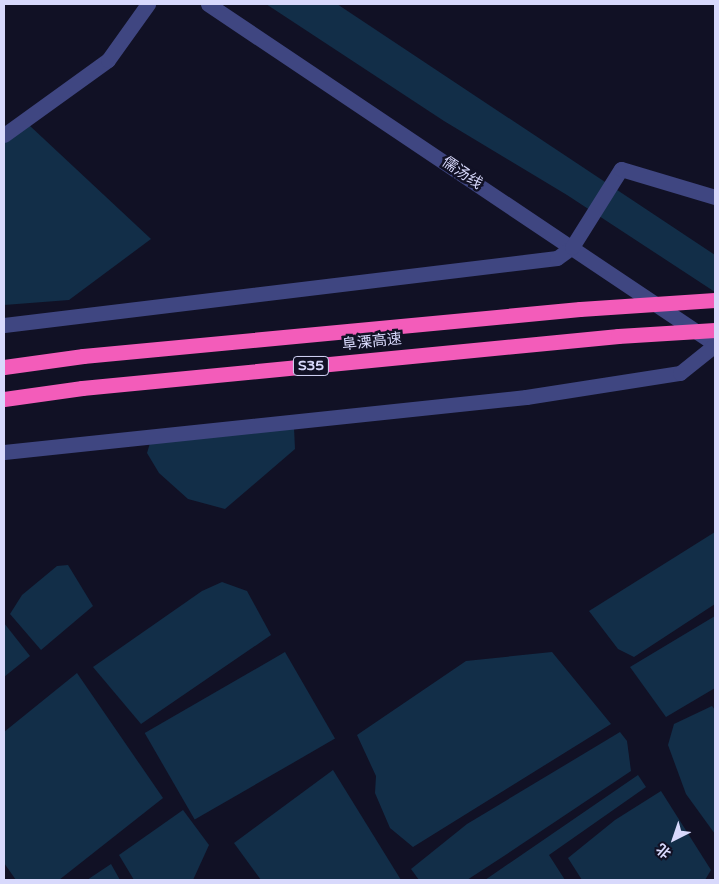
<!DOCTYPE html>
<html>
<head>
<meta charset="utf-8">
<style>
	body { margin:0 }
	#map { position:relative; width:719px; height:884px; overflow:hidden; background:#111125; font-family:"Varela Round","Noto Sans SC",sans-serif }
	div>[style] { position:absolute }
	.water>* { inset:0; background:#122e48; transform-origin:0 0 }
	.minor>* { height:15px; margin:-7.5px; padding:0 7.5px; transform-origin:7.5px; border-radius:7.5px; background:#3f4681 }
	.highway>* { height:15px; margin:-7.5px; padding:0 7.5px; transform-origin:7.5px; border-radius:7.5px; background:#f35cba }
	.highway-bridge>* { height:15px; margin:-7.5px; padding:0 7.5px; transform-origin:7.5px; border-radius:7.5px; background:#f35cba }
	span { translate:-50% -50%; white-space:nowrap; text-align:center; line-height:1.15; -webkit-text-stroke:5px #111125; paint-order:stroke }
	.shield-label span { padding:1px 4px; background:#111125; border:1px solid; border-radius:4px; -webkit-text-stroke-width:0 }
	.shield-label { font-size:14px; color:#d8d9fc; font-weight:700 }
	.street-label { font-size:15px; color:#d8d9fc }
	.frame { position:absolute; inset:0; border:5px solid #d8d9fc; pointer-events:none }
	.north { position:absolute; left:649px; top:814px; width:50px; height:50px; -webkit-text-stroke:4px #111125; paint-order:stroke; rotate:221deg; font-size:14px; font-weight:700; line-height:20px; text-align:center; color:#d8d9fc }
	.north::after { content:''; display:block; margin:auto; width:18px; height:22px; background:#d8d9fc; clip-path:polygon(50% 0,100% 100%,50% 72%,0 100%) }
</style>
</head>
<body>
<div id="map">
	<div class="water">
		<div style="clip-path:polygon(266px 4px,337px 4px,715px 255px,715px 292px,567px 195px,444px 121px)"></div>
		<div style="clip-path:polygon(29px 125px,151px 239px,69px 300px,4px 305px,4px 143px)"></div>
		<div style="clip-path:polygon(294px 428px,295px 449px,225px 509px,188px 499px,159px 473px,147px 453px,150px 443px)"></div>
		<div style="clip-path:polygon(715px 532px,715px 604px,634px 657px,618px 649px,589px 611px)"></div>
		<div style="clip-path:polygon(68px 565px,93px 606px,41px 650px,10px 614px,22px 595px,57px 566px)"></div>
		<div style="clip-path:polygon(222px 582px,247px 591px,271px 635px,141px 724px,93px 667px,202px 591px)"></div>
		<div style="clip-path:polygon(715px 616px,715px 688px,666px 717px,630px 667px)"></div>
		<div style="clip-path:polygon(4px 623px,30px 656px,4px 677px)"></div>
		<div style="left:285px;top:652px;width:100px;height:162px;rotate:60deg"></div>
		<div style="clip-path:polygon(552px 652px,611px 724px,413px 847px,390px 828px,375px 793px,376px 776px,357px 735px,466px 661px)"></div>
		<div style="clip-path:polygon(77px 673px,163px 798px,59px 880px,16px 880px,4px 863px,4px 732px)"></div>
		<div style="clip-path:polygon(712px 706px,715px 710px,715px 834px,686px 794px,668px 745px,674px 724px)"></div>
		<div style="clip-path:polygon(620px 732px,627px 741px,631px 771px,507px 854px,467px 880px,419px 880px,411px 869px,467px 824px)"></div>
		<div style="clip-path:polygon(333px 770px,401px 880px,261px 880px,234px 843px)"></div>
		<div style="clip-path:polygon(638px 775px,646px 787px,549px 855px,565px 880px,485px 880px)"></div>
		<div style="clip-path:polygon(661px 791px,711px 870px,705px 880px,582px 880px,568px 858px,615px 820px)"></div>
		<div style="clip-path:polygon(183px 810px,209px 845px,193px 880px,134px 880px,119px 855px)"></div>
		<div style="clip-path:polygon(111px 864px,120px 880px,87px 880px)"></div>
	</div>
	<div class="minor">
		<div style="left:208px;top:4px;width:610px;rotate:33.85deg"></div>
		<div style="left:4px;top:135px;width:128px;rotate:-35.8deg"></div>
		<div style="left:108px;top:60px;width:69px;rotate:-54.5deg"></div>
		<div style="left:4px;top:325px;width:557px;rotate:-6.91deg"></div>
		<div style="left:557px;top:258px;width:19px;rotate:-36deg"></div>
		<div style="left:572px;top:247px;width:92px;rotate:-57.9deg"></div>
		<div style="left:621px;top:169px;width:98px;rotate:16.6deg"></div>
		<div style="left:4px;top:452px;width:525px;rotate:-6.01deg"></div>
		<div style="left:526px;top:397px;width:156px;rotate:-8.9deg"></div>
		<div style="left:680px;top:373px;width:45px;rotate:-38.7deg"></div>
	</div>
	<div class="highway">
		<div style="left:4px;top:367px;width:80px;rotate:-7.9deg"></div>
		<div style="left:83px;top:356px;width:499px;rotate:-5.4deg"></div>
		<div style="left:4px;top:399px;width:79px;rotate:-8deg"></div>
		<div style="left:82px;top:388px;width:539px;rotate:-5.54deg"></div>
	</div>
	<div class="highway-bridge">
		<div style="left:580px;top:309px;width:135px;rotate:-3.8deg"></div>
		<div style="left:618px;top:336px;width:97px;rotate:-3.5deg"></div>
	</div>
	<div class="shield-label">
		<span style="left:311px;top:366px">S35</span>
	</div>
	<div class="street-label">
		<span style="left:462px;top:173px;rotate:34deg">儒汤线</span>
		<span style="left:372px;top:342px;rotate:-6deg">阜溧高速</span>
	</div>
	<div class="frame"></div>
	<div class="north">北</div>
</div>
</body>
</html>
